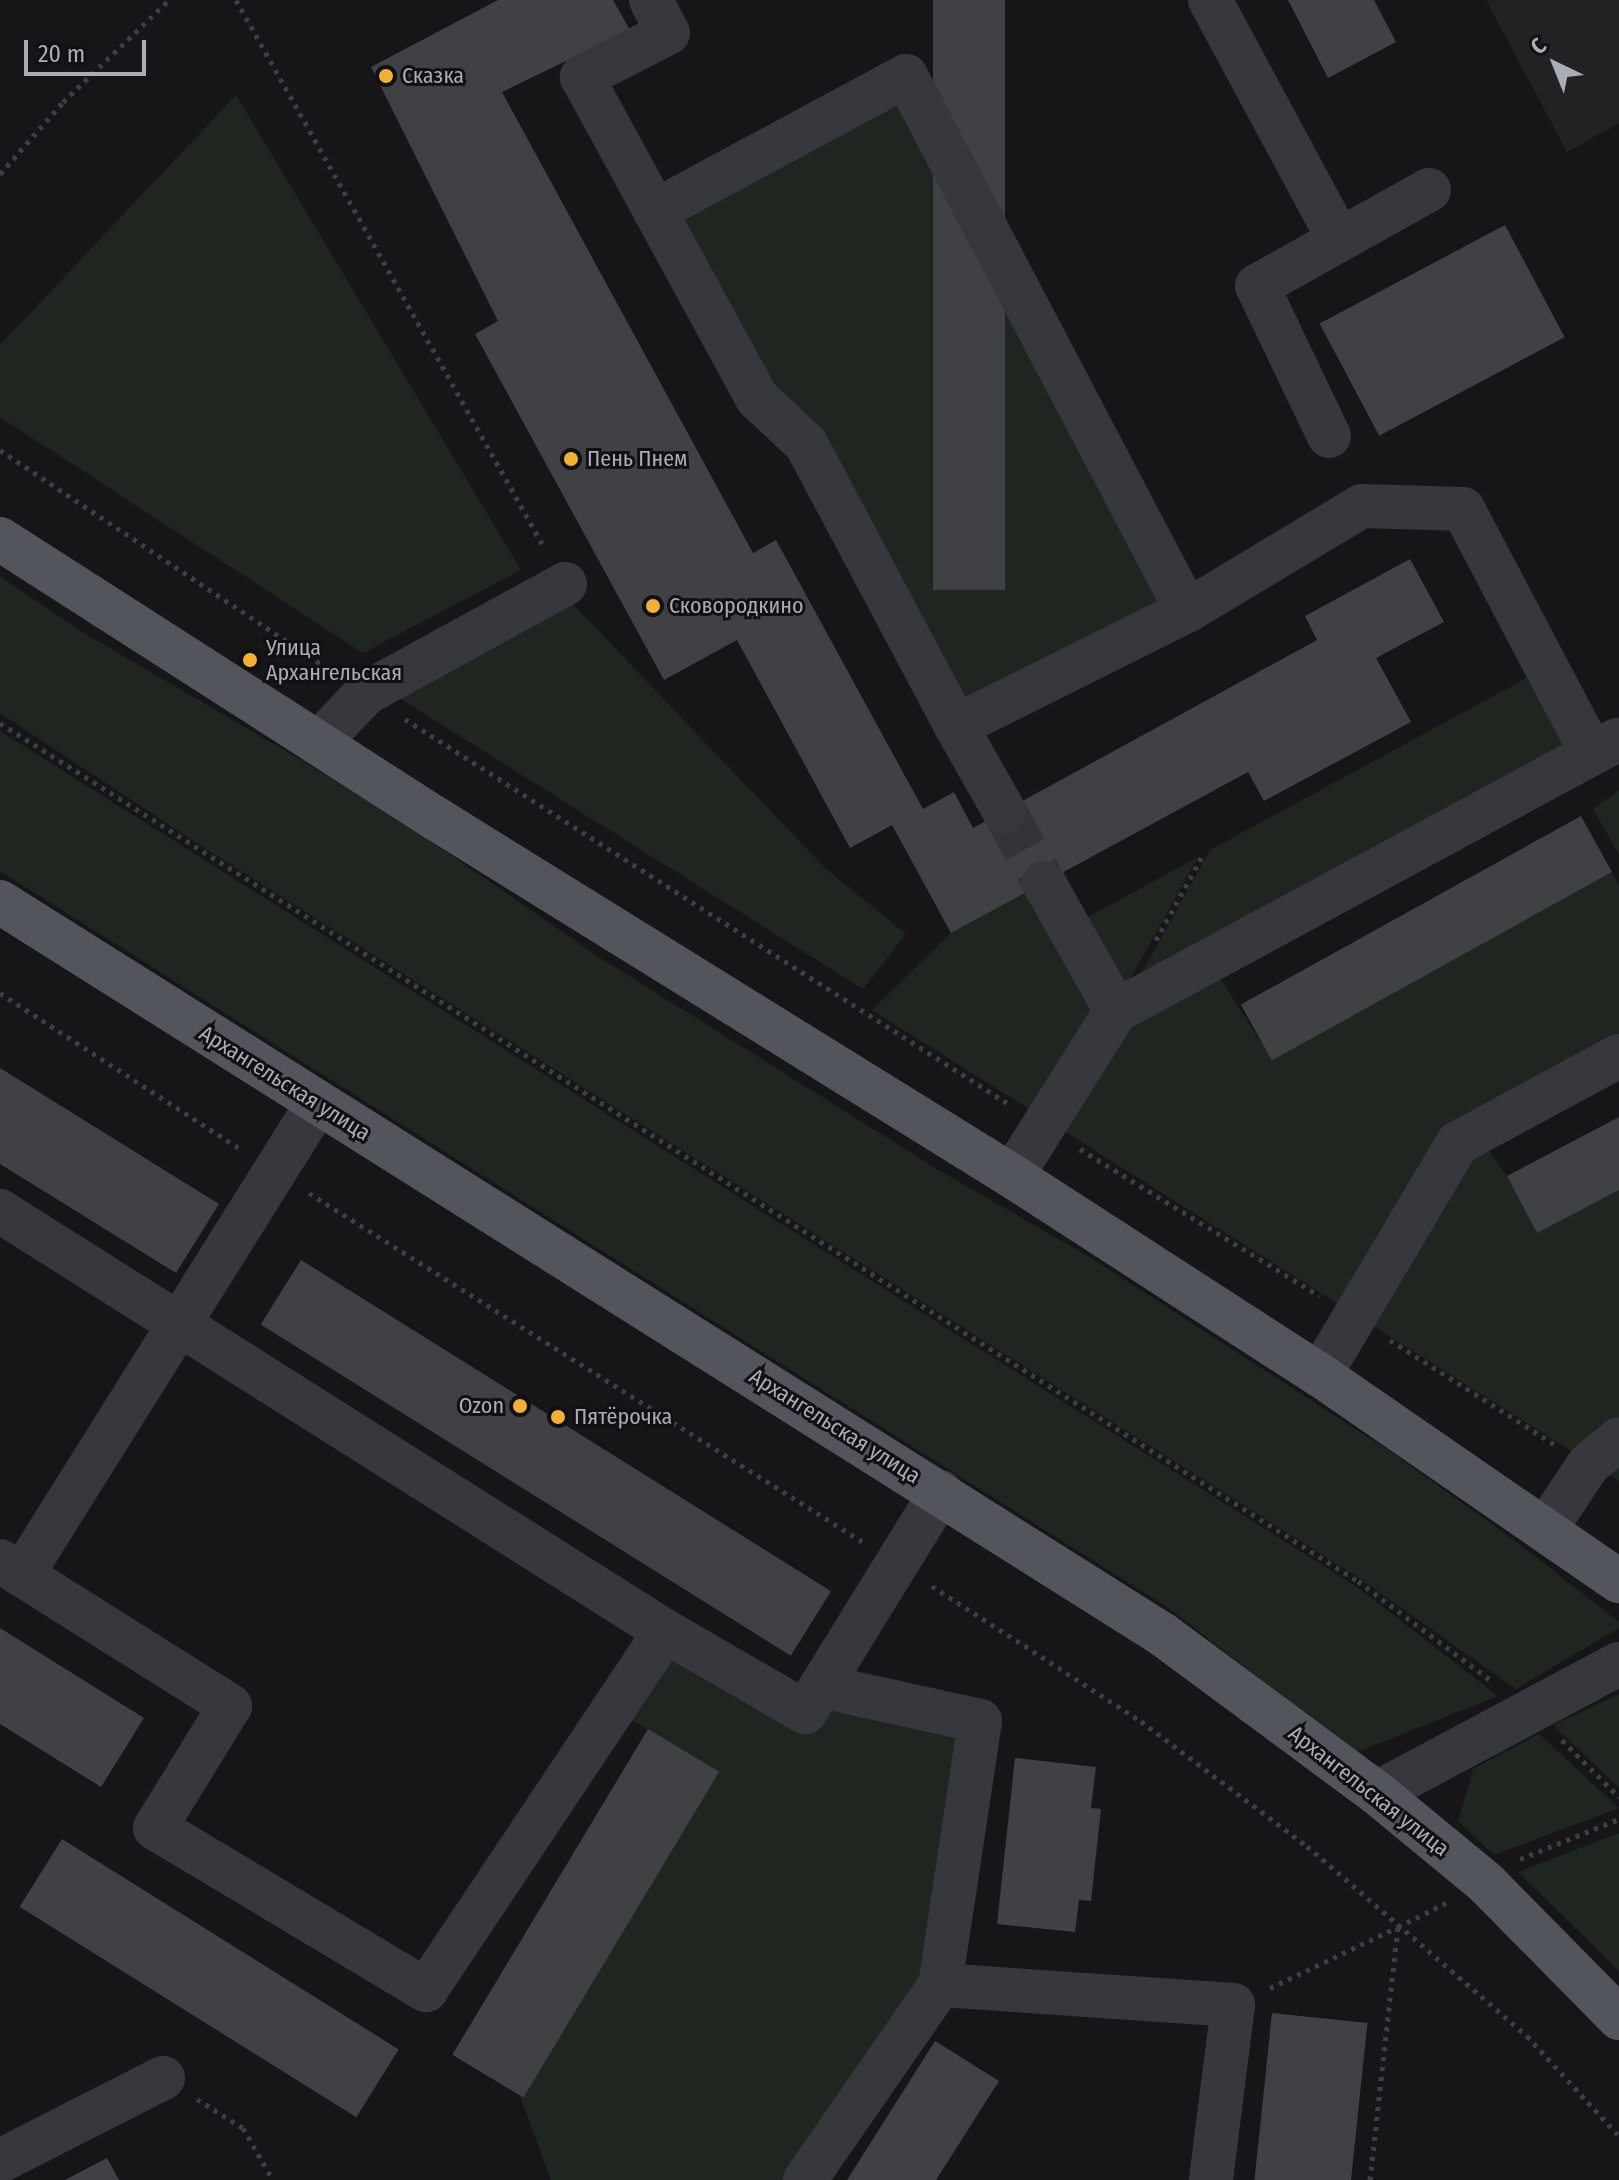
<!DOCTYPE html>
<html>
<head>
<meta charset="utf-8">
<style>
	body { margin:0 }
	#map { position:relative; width:1619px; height:2180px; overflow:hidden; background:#161618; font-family:"Fira Sans Condensed",sans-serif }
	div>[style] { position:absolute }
	.built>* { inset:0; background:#222225 }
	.green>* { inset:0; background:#1e261f }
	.building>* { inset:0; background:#404145; transform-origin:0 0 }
	.minor-tunnel>* { height:44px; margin-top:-22px; transform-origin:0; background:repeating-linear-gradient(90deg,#333438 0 44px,transparent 0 66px) }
	.path>* { height:5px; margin-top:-2.5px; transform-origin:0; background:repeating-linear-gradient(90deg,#3d3f44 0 4px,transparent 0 10px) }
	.minor>* { height:44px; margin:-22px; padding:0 22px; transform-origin:22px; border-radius:22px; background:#37383d }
	.major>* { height:44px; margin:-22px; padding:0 22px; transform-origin:22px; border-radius:22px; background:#53555c }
	.dots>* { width:22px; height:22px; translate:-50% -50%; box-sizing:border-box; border:4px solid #111113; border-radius:50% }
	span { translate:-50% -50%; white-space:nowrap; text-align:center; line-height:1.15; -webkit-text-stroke:6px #111113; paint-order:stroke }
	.poi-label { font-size:22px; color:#a8adb8 }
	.left { translate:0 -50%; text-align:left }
	.right { translate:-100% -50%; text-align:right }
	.street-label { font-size:22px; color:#a8adb8 }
	.north { position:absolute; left:1515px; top:24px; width:80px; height:80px; -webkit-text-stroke:6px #111113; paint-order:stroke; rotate:317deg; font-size:22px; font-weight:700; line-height:32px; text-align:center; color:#a8adb8 }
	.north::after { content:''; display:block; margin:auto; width:28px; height:36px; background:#a8adb8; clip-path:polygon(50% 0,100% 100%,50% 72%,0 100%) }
	.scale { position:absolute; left:24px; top:40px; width:122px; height:36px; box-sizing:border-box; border:4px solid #a8adb8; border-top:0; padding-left:10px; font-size:24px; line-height:28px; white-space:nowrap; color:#a8adb8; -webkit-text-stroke:6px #111113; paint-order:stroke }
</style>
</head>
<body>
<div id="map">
	<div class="built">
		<div style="clip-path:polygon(1486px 0,1619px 0,1619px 123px,1567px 152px)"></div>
	</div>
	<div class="green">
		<div style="clip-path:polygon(236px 95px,521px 570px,363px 653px,0 417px,0 345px)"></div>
		<div style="clip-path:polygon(900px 96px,1172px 604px,961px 713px,768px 392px,673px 217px)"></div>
		<div style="clip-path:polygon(0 576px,79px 630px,381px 807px,599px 957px,940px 1171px,1088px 1256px,1391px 1452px,1518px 1543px,1619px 1622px,1619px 1628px,1516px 1689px,1359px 1578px,192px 840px,0 713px)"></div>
		<div style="clip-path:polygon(569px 600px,826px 869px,906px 934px,863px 989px,396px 696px)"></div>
		<div style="clip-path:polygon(1534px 674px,1575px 751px,1205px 954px,1272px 1060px,1612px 872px,1619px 885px,1619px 1046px,1472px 1127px,1507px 1176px,1537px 1232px,1619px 1190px,1619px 1481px,872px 1010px,951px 933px,1044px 883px,1077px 923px,1198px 857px,1118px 1001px,1130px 994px,1210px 850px)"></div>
		<div style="clip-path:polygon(0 731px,1357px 1587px,1498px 1696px,1355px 1753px,1170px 1609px,0 871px)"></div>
		<div style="clip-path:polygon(1619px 790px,1619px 855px,1593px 809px)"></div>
		<div style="clip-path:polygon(669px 1650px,827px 1701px,964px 1731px,925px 1980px,788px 2180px,551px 2180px,520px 2096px,718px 1773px,625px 1716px)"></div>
		<div style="clip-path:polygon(1619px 1694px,1619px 1788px,1553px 1725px)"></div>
		<div style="clip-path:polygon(1539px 1734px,1619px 1808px,1494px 1855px,1458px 1821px,1473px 1769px)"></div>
		<div style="clip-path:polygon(1619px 1833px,1619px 1971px,1518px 1872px)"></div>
	</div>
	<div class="building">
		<div style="clip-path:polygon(498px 0,613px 0,630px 30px,502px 92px,753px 553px,776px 540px,923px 809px,954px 792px,973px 828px,1317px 640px,1305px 616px,1410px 559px,1444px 622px,1376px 658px,1411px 722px,1264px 801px,1248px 772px,951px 933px,892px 825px,850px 848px,737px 640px,664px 680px,475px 334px,498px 321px,371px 67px)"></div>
		<div style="left:933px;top:0;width:72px;height:590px"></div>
		<div style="clip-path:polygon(1288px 0,1374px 0,1396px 42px,1328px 78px)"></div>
		<div style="left:1505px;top:225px;width:127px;height:210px;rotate:62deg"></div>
		<div style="left:1581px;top:816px;width:64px;height:389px;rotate:61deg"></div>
		<div style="clip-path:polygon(0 1068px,219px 1204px,176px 1273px,0 1164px)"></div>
		<div style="clip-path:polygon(1619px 1117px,1619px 1190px,1537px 1233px,1507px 1176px)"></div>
		<div style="left:301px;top:1260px;width:625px;height:76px;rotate:32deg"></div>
		<div style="clip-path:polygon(0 1628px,144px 1718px,101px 1787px,0 1724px)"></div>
		<div style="left:648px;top:1729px;width:83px;height:380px;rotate:31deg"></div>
		<div style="clip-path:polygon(1015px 1758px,1096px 1767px,1091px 1808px,1101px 1809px,1091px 1901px,1079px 1900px,1075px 1932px,997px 1924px)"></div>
		<div style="left:62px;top:1839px;width:397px;height:80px;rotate:32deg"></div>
		<div style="left:1272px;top:2013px;width:96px;height:168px;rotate:6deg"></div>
		<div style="clip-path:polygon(935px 2041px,999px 2081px,936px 2180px,847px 2180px)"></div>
		<div style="clip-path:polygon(107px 2158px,119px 2180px,65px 2180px)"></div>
	</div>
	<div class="minor-tunnel">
		<div style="left:1004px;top:811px;width:82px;rotate:60.9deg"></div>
	</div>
	<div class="path">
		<div style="left:236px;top:0;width:628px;rotate:60.62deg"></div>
		<div style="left:0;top:174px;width:96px;rotate:-48.8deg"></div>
		<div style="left:63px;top:102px;width:147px;rotate:-43.9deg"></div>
		<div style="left:0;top:450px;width:397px;rotate:33.7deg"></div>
		<div style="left:405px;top:719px;width:714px;rotate:32.53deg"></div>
		<div style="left:0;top:723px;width:1606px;rotate:32.29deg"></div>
		<div style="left:1358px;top:1581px;width:169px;rotate:36.8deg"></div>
		<div style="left:1156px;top:940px;width:99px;rotate:-61.1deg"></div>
		<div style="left:0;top:993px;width:286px;rotate:33deg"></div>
		<div style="left:1080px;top:1149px;width:281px;rotate:31.5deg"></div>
		<div style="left:309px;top:1193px;width:655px;rotate:32.21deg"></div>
		<div style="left:1390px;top:1340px;width:194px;rotate:32.4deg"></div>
		<div style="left:932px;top:1586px;width:249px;rotate:32.9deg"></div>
		<div style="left:1141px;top:1721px;width:208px;rotate:37deg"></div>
		<div style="left:1307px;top:1846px;width:291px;rotate:40.8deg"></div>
		<div style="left:1527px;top:2036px;width:136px;rotate:47.4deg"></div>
		<div style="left:1562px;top:1740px;width:81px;rotate:45deg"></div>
		<div style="left:1520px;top:1859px;width:107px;rotate:-22deg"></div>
		<div style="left:1270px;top:1988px;width:142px;rotate:-25.5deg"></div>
		<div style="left:197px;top:2099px;width:54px;rotate:32.2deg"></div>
		<div style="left:243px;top:2128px;width:60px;rotate:60deg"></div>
		<div style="left:1370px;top:2180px;width:255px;rotate:-83.7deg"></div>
		<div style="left:1398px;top:1927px;width:54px;rotate:-26.6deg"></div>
	</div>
	<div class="minor">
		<div style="left:651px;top:0;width:37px;rotate:63deg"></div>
		<div style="left:668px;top:33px;width:97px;rotate:152.9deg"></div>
		<div style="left:582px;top:77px;width:153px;rotate:61.4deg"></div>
		<div style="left:1210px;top:0;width:272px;rotate:61.7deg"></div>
		<div style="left:1329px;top:436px;width:166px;rotate:-115.6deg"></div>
		<div style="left:1257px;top:286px;width:197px;rotate:-29.2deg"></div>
		<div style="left:956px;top:726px;width:319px;rotate:-118deg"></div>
		<div style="left:806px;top:444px;width:67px;rotate:-136.8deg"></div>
		<div style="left:757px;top:398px;width:213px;rotate:-118.6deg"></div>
		<div style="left:655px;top:211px;width:285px;rotate:-28.3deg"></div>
		<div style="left:906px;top:76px;width:604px;rotate:62.29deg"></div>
		<div style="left:318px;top:743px;width:69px;rotate:-46.2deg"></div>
		<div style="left:366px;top:693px;width:227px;rotate:-28.7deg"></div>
		<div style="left:1004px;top:811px;width:98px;rotate:-119.5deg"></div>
		<div style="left:956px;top:726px;width:258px;rotate:-26.5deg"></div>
		<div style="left:1187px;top:611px;width:204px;rotate:-31deg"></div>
		<div style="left:1362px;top:506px;width:101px;rotate:1.7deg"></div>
		<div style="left:1463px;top:509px;width:275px;rotate:62.2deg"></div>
		<div style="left:1044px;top:883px;width:147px;rotate:60.6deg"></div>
		<div style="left:1012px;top:1176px;width:195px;rotate:-57.8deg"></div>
		<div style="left:1116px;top:1011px;width:570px;rotate:-28.41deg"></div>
		<div style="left:0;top:1211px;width:787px;rotate:32.28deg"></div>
		<div style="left:665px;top:1631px;width:162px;rotate:30.1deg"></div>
		<div style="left:805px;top:1712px;width:31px;rotate:-58deg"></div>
		<div style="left:1320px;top:1375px;width:270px;rotate:-59.3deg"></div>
		<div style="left:1458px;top:1143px;width:183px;rotate:-28.4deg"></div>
		<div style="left:941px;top:1492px;width:228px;rotate:121.7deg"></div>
		<div style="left:821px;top:1686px;width:163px;rotate:12.4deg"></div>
		<div style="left:980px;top:1721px;width:267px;rotate:98.6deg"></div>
		<div style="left:940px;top:1985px;width:294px;rotate:3.9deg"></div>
		<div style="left:1233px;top:2005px;width:176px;rotate:97.2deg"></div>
		<div style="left:1547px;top:1527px;width:74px;rotate:-56.5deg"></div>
		<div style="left:1588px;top:1465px;width:40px;rotate:-40deg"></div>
		<div style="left:0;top:1561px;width:272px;rotate:32.2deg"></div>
		<div style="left:230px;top:1706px;width:143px;rotate:121.6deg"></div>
		<div style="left:155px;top:1828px;width:316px;rotate:30.9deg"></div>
		<div style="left:426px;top:1990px;width:431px;rotate:-56.3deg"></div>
		<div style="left:22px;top:1575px;width:556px;rotate:-57.94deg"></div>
		<div style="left:1377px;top:1793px;width:274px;rotate:-28.1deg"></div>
		<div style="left:0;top:2161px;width:183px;rotate:-27deg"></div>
		<div style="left:805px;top:2180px;width:237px;rotate:-55.3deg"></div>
	</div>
	<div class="major">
		<div style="left:0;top:539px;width:517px;rotate:32.68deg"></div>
		<div style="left:435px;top:818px;width:679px;rotate:31.82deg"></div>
		<div style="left:1012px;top:1176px;width:367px;rotate:32.9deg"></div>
		<div style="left:1320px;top:1375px;width:363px;rotate:34.6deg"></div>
		<div style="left:0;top:902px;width:1373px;rotate:32.21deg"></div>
		<div style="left:1162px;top:1634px;width:267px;rotate:36.5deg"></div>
		<div style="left:1377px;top:1793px;width:141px;rotate:39.5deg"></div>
		<div style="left:1486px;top:1883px;width:190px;rotate:45.4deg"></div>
	</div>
	<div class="dots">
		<div style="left:386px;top:76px;background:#f2b134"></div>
		<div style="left:571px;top:459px;background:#f2b134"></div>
		<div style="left:653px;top:606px;background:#f2b134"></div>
		<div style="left:250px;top:660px;background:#f2b134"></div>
		<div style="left:520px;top:1406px;background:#f2b134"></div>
		<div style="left:558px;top:1417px;background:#f2b134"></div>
	</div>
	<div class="poi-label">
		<span class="left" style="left:402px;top:76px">Сказка</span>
		<span class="left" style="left:587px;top:459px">Пень Пнем</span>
		<span class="left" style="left:669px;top:606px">Сковородкино</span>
		<span class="left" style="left:266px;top:660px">Улица<br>Архангельская</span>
		<span class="right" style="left:504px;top:1406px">Ozon</span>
		<span class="left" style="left:574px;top:1417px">Пятёрочка</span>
	</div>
	<div class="street-label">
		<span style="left:285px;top:1083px;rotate:32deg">Архангельская улица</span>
		<span style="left:835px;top:1426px;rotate:32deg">Архангельская улица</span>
		<span style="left:1369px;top:1791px;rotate:38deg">Архангельская улица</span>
	</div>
	<div class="north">С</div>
	<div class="scale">20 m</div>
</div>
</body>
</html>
